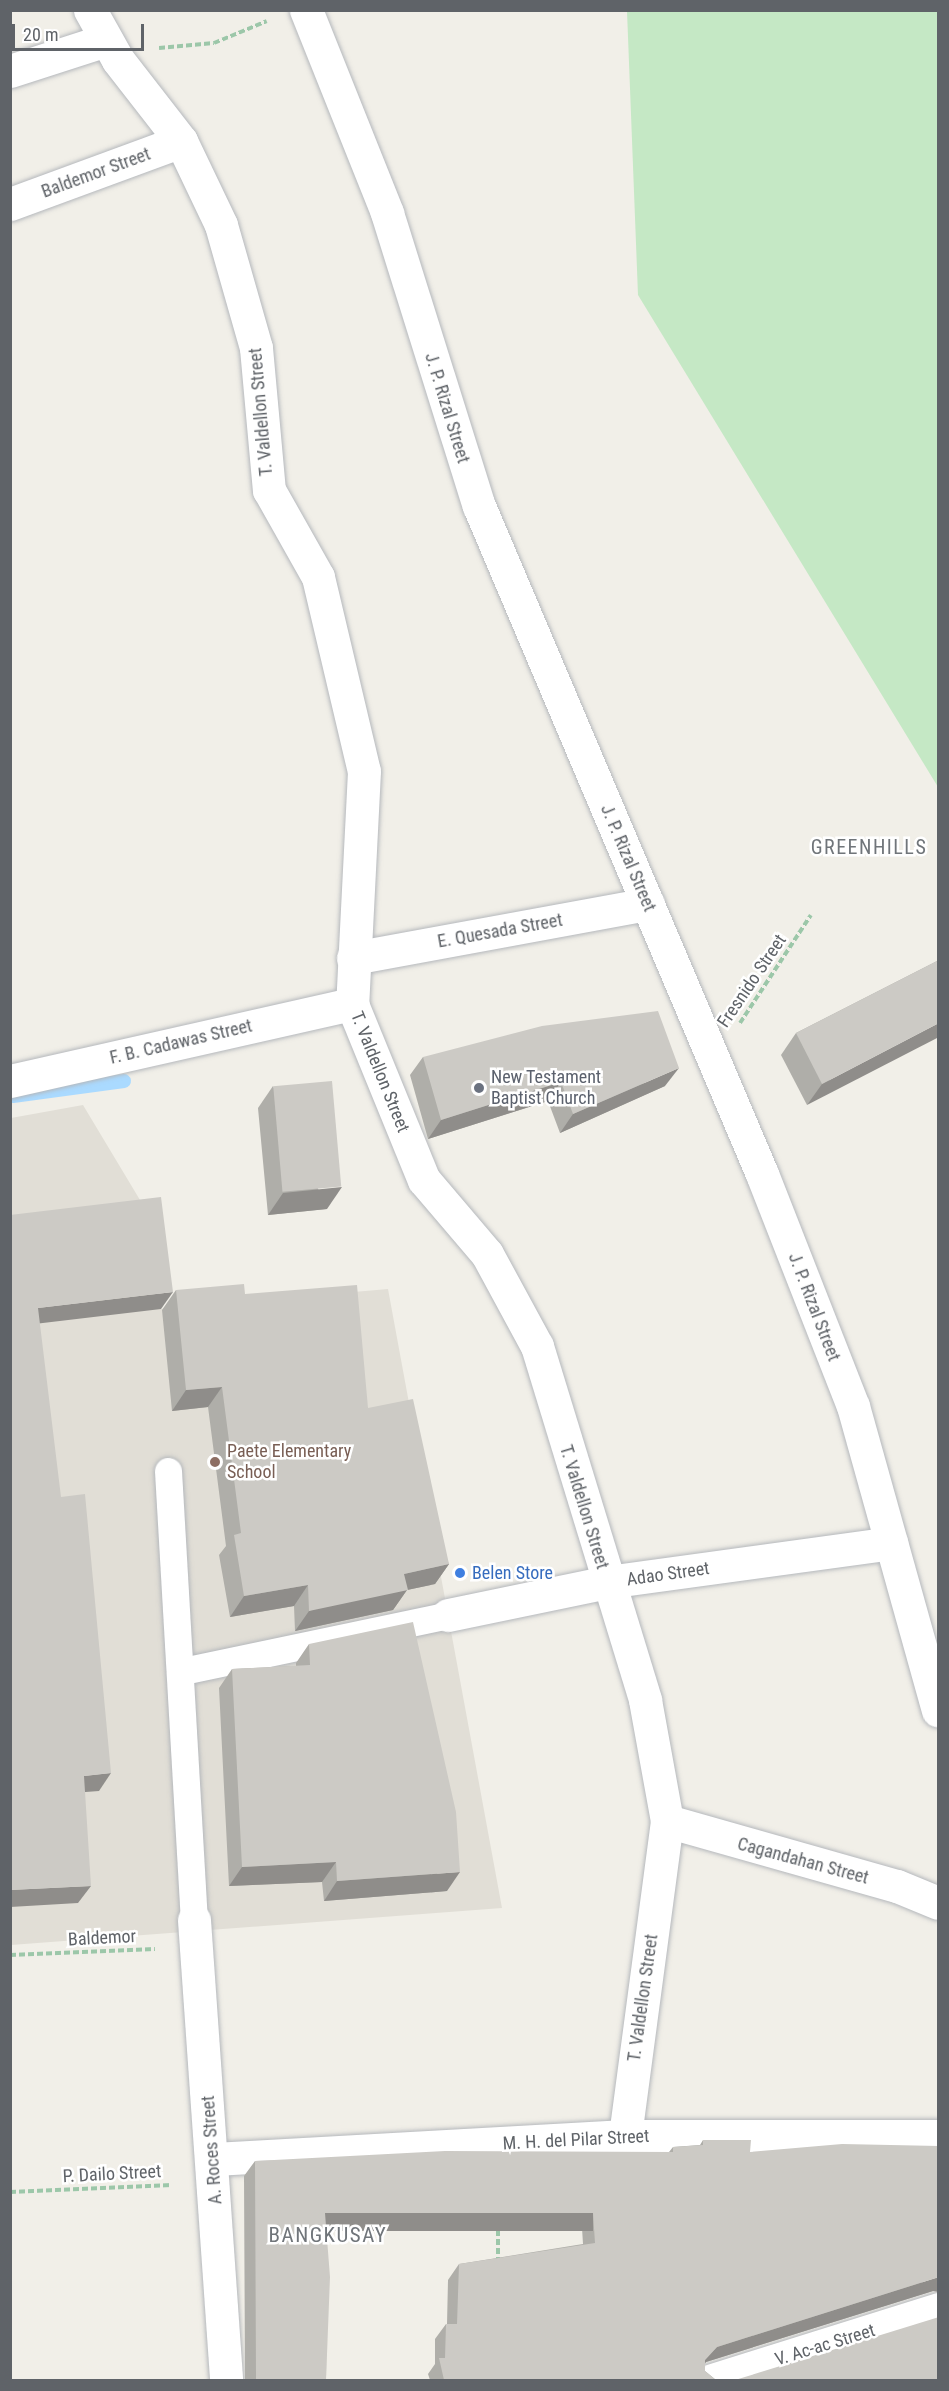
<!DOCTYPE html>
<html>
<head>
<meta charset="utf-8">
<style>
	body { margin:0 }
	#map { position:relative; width:949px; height:2391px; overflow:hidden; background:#f1efe8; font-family:"Roboto Condensed",sans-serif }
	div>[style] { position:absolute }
	.education>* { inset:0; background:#e1ded6 }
	.green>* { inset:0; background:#c5e8c5 }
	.stream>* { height:14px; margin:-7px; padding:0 7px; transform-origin:7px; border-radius:7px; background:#aadaff }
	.path>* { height:4px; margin-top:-2px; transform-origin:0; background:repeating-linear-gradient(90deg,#9cc7a9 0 6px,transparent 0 9px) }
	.roads { filter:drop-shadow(0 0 2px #b5b8bc) drop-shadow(0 0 2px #b5b8bc) }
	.lane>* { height:27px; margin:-13.5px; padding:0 13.5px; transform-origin:13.5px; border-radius:13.5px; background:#fff }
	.street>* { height:33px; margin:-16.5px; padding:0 16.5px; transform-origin:16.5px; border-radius:16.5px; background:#fff }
	.secondary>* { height:33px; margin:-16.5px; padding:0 16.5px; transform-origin:16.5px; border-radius:16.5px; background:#fff }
	.wall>* { inset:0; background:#afaea9 }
	.shaded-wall>* { inset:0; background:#8f8d8a; transform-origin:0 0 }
	.building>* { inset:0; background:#cccac5; transform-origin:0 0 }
	.dots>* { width:16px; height:16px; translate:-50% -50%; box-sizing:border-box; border:3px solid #fff; border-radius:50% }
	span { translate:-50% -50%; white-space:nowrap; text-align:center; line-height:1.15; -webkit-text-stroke:5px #fff; paint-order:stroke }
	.street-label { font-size:18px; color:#5f6368 }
	.worship-label { font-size:18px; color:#5b616d }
	.left { translate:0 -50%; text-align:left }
	.education-label { font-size:18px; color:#785e54 }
	.shop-label { font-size:18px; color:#366cbe }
	.neighbourhood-label { font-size:20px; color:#70757a; letter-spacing:1.5px }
	.quarter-label { font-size:21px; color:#70757a; letter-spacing:1.5px }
	.frame { position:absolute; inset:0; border:12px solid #5f6368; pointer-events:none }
	.scale { position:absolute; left:12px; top:24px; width:132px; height:27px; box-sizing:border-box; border:3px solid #5f6368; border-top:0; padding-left:8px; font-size:18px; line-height:21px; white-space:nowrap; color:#5f6368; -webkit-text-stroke:4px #fff; paint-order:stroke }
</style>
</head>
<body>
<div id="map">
	<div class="education">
		<div style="clip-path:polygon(83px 1105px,149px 1215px,161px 1309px,388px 1289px,502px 1908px,11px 1945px,11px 1118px)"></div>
	</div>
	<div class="green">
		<div style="clip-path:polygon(627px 11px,938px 11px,938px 787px,638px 295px)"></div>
	</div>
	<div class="stream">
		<div style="left:13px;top:1096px;width:112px;rotate:-7.7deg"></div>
	</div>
	<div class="path">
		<div style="left:159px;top:48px;width:55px;rotate:-5.2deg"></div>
		<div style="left:214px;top:43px;width:57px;rotate:-22.5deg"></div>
		<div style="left:740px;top:1023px;width:129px;rotate:-56.7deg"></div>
		<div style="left:10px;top:1955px;width:145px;rotate:-2.4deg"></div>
		<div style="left:10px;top:2192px;width:162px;rotate:-2.5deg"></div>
		<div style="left:498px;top:2263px;width:38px;rotate:-90deg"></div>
	</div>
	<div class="roads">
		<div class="lane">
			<div style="left:168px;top:1471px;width:450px;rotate:86.7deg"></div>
			<div style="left:183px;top:1671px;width:271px;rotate:-11.9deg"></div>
		</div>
		<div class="street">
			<div style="left:90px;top:10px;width:57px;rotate:60.8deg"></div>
			<div style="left:118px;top:60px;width:103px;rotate:52.1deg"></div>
			<div style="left:181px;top:141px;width:93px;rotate:64.5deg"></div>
			<div style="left:221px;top:225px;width:128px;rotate:74.1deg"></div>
			<div style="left:256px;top:348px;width:143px;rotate:84.8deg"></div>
			<div style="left:269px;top:490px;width:100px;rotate:60.6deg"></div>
			<div style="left:318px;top:577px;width:199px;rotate:76.7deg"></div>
			<div style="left:364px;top:771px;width:233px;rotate:92.9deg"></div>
			<div style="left:352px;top:1004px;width:190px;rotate:67.8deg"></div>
			<div style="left:424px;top:1180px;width:97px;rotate:49.6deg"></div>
			<div style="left:487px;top:1254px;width:105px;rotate:61.5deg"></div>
			<div style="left:537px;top:1346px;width:370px;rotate:73deg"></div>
			<div style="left:645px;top:1700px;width:123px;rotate:79.7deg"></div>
			<div style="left:667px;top:1821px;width:318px;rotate:97.6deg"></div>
			<div style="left:10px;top:71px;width:101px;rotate:-17.9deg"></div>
			<div style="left:10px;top:204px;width:182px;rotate:-20.2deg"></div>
			<div style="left:353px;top:958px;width:300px;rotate:-10.4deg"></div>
			<div style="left:10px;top:1081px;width:351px;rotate:-12.7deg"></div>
			<div style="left:448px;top:1615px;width:162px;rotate:-11.7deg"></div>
			<div style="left:607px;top:1582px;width:287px;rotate:-7.8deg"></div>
			<div style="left:667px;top:1821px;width:239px;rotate:15.8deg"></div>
			<div style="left:897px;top:1886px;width:44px;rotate:22.5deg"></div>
			<div style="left:194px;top:1920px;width:461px;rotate:86deg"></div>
			<div style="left:214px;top:2159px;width:412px;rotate:-3.2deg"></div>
			<div style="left:625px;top:2136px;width:313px"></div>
			<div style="left:712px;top:2380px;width:237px;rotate:-17.4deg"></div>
		</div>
		<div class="secondary">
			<div style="left:306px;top:10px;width:219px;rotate:68.2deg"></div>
			<div style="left:387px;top:213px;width:307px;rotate:72.6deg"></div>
			<div style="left:479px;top:506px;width:725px;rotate:67.04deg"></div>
			<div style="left:762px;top:1174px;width:249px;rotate:68.6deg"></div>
			<div style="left:853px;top:1406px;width:316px;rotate:74.4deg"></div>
		</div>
	</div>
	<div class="wall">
		<div style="clip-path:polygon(939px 960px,807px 1105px,781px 1055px,796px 1033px)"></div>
		<div style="clip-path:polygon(423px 1057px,665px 1086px,560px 1133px,548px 1101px,428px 1139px,410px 1075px)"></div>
		<div style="clip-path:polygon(273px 1086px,327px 1209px,268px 1215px,258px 1108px)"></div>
		<div style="clip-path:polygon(176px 1290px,245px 1294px,368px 1408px,449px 1564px,435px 1584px,407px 1590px,393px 1610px,295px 1631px,294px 1606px,230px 1617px,219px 1555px,226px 1546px,208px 1407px,172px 1411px,162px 1310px)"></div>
		<div style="clip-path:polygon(309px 1644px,447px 1891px,324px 1901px,322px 1882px,229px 1886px,219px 1688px,232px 1669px,296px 1666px,296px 1663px)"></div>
		<div style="clip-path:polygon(703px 2140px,750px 2152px,933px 2291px,706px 2362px,705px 2364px,705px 2371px,716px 2380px,430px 2380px,428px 2374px,435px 2364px,435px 2339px,446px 2324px,447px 2324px,448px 2280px,459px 2264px,583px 2244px,582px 2228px,327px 2228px,326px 2380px,245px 2380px,244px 2176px,255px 2161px,669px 2152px,673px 2147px,700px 2145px)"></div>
	</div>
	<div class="shaded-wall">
		<div style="clip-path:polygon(939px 1023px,939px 1037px,807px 1105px,822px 1084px)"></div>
		<div style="clip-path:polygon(679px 1068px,665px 1086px,560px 1133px,573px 1114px)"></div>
		<div style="clip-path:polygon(561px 1082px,548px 1101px,428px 1139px,441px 1120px)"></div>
		<div style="clip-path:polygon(342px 1187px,327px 1209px,268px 1215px,283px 1193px)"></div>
		<div style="clip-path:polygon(173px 1292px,161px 1309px,26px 1325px,38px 1308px)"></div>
		<div style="clip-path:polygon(222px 1387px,208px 1407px,172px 1411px,186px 1390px)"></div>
		<div style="clip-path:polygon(449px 1564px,435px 1584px,407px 1590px,393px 1610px,295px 1631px,309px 1611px,404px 1574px)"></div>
		<div style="clip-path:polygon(308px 1585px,294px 1606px,230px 1617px,244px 1596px)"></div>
		<div style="clip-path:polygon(111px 1773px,99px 1791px,72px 1793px,84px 1776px)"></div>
		<div style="clip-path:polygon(336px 1862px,322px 1882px,229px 1886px,242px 1867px)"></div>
		<div style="clip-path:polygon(460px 1872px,447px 1891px,324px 1901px,337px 1881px)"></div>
		<div style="clip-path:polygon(91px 1886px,78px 1903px,10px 1907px,10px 1890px)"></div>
		<div style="left:325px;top:2213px;width:268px;height:18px"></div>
		<div style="clip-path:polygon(939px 2277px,939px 2292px,933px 2291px,706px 2362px,694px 2375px,705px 2360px,717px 2347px)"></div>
	</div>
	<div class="building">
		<div style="clip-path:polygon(939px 960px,939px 1023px,822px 1084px,796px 1033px)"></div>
		<div style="clip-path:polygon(658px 1011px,679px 1068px,573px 1114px,561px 1082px,441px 1120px,423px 1057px,542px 1026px)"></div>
		<div style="left:332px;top:1081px;width:106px;height:59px;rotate:85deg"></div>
		<div style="clip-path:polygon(161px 1197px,173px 1292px,38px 1308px,61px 1497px,85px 1494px,111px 1773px,84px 1776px,91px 1886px,10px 1890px,10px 1215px)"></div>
		<div style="clip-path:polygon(244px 1284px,245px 1294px,357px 1285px,368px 1408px,413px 1399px,449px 1564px,404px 1574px,408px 1590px,309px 1611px,308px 1585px,244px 1596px,234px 1535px,241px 1533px,222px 1387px,186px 1390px,176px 1290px)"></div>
		<div style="clip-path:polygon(413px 1622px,456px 1812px,460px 1872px,337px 1881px,336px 1862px,242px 1867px,232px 1669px,310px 1665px,309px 1644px)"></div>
		<div style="clip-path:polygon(703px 2140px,751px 2140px,750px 2152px,842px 2144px,939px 2146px,939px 2277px,717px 2347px,705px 2360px,705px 2371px,716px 2380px,444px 2380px,439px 2358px,445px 2358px,446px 2324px,457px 2324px,459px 2264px,595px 2243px,593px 2213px,325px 2213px,330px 2277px,326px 2380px,256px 2380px,255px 2161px,445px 2151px,673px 2152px,673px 2147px,703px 2145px)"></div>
		<div style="clip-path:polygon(939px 2317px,939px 2380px,735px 2380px)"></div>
	</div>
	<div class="dots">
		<div style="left:479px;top:1088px;background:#6b7280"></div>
		<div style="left:215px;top:1462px;background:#8d6e63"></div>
		<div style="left:460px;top:1573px;background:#3f7fe0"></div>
	</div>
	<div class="street-label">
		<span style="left:96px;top:173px;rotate:-20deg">Baldemor Street</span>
		<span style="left:447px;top:408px;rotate:73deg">J. P. Rizal Street</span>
		<span style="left:261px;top:412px;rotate:-95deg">T. Valdellon Street</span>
		<span style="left:628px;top:858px;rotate:67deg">J. P. Rizal Street</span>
		<span style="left:500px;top:931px;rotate:-10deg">E. Quesada Street</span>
		<span style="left:752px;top:981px;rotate:-56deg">Fresnido Street</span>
		<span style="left:181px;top:1042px;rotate:-13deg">F. B. Cadawas Street</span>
		<span style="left:380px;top:1072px;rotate:68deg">T. Valdellon Street</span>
		<span style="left:814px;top:1307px;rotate:69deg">J. P. Rizal Street</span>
		<span style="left:584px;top:1507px;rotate:73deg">T. Valdellon Street</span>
		<span style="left:668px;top:1574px;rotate:-8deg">Adao Street</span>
		<span style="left:803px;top:1861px;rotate:15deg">Cagandahan Street</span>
		<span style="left:102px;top:1938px;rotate:-3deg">Baldemor</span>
		<span style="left:643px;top:1998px;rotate:-82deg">T. Valdellon Street</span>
		<span style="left:576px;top:2140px;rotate:-3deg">M. H. del Pilar Street</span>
		<span style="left:212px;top:2150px;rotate:-94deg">A. Roces Street</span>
		<span style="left:112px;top:2174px;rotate:-3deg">P. Dailo Street</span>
		<span style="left:825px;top:2345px;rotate:-17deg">V. Ac-ac Street</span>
	</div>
	<div class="worship-label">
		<span class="left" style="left:491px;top:1088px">New Testament<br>Baptist Church</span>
	</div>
	<div class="education-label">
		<span class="left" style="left:227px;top:1462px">Paete Elementary<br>School</span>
	</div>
	<div class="shop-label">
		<span class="left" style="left:472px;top:1573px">Belen Store</span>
	</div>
	<div class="neighbourhood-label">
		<span style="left:869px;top:847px">GREENHILLS</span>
	</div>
	<div class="quarter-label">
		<span style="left:328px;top:2235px">BANGKUSAY</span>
	</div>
	<div class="frame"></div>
	<div class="scale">20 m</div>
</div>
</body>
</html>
